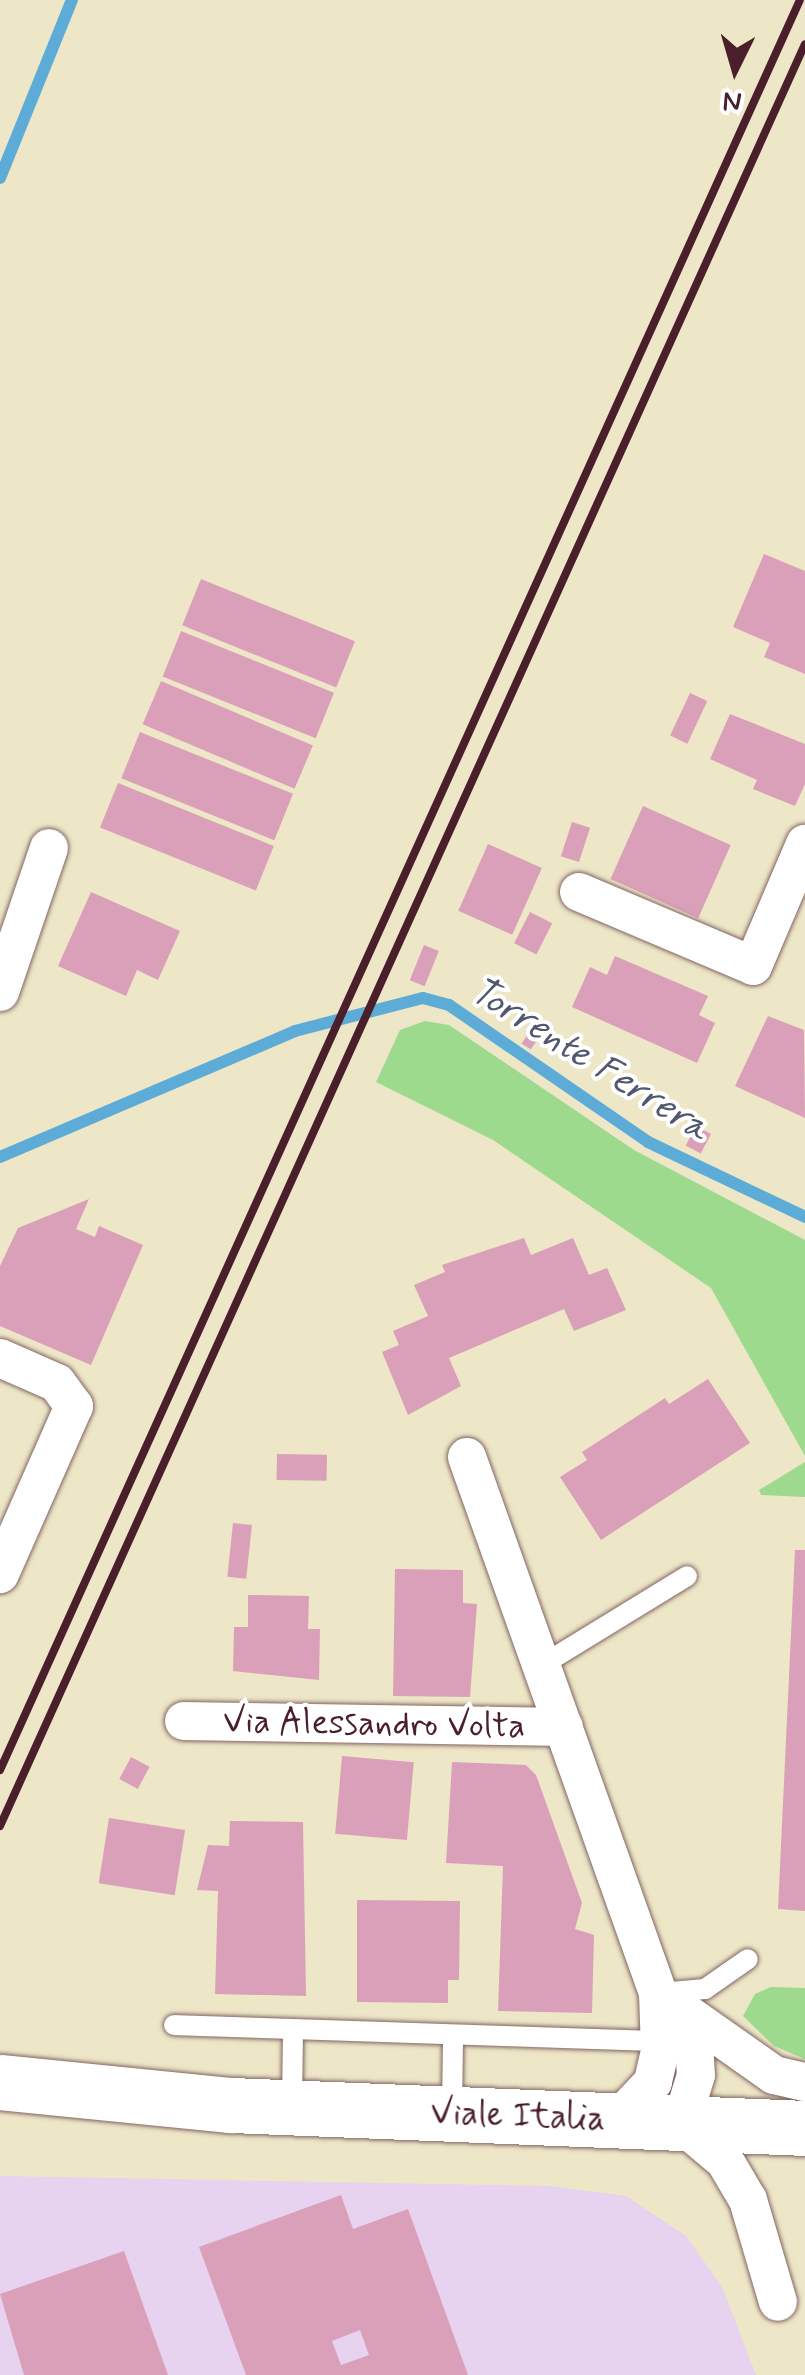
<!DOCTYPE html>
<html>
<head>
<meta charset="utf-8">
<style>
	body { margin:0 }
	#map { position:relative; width:805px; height:2375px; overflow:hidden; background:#ede6c7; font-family:Mynerve,sans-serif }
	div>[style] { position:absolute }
	.built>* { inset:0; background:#e7d2ef }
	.green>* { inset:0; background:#9eda8e }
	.stream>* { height:12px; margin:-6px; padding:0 6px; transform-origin:6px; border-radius:6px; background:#5dacd7 }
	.building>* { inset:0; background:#daa0b9; transform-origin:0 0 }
	.roads { filter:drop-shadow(0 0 2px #836562) drop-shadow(0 0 2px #836562) }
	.lane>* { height:20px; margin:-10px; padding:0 10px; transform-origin:10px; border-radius:10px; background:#fff }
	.street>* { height:38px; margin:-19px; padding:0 19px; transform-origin:19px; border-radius:19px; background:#fff }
	.primary>* { height:55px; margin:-27.5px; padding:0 27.5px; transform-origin:27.5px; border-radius:27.5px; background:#fff }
	.rail>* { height:8px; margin:-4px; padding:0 4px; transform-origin:4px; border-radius:4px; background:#4a1f2b }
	span { translate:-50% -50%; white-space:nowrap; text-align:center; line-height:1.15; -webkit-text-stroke:8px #fff; paint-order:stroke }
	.street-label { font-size:35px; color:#4a1f2b }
	.water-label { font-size:38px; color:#525770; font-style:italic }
	.north { position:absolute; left:685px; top:20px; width:100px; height:100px; -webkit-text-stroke:8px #fff; paint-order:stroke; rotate:185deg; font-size:28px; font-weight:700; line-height:40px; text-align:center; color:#4a1f2b }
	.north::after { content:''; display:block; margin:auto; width:35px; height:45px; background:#4a1f2b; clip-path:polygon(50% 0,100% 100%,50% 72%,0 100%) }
</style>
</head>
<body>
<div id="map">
	<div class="built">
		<div style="clip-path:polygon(0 2176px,549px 2186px,626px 2196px,686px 2236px,722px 2287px,756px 2375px,0 2375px)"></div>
	</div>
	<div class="green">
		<div style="clip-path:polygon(425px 1021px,449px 1025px,634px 1150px,805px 1240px,805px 1456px,711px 1288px,493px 1140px,376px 1082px,400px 1030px)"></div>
		<div style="clip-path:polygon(805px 1462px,805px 1497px,761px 1495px,759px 1490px)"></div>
		<div style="clip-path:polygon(771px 1987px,805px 1988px,805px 2059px,774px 2046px,743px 2016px,755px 1994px)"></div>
	</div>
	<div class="stream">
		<div style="left:0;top:178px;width:192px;rotate:-68deg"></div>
		<div style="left:0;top:1157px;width:321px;rotate:-23.1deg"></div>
		<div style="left:295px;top:1031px;width:132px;rotate:-14.5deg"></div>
		<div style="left:423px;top:998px;width:27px;rotate:15deg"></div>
		<div style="left:449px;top:1005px;width:242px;rotate:34.5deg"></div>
		<div style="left:648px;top:1142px;width:174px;rotate:25.5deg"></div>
	</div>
	<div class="building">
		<div style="clip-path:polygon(764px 554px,805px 571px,805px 674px,764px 657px,770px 643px,733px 627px)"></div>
		<div style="left:201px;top:579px;width:166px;height:50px;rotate:22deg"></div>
		<div style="left:181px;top:631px;width:165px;height:49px;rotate:22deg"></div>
		<div style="left:161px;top:681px;width:165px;height:47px;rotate:23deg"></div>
		<div style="left:690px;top:693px;width:19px;height:47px;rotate:25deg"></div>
		<div style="clip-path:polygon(730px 714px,805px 744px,805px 784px,795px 806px,753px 789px,757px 780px,710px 759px)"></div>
		<div style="left:140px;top:732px;width:165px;height:50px;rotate:22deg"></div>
		<div style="left:118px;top:783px;width:168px;height:48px;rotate:22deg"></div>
		<div style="left:643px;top:806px;width:96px;height:80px;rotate:24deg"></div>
		<div style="left:572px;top:822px;width:19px;height:36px;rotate:18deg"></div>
		<div style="left:488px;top:844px;width:59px;height:73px;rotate:24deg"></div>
		<div style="clip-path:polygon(91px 892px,180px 931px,158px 980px,137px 970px,126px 996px,58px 966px)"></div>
		<div style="left:530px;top:912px;width:25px;height:35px;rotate:27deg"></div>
		<div style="left:424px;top:945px;width:16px;height:38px;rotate:22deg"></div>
		<div style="clip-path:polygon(615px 956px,708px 996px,699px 1015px,715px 1023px,697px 1063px,572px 1007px,590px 967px,607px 975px)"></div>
		<div style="clip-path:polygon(768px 1016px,804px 1030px,805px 1118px,735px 1086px)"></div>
		<div style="left:530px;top:1031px;width:11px;height:15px;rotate:34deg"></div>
		<div style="left:696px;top:1126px;width:17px;height:22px;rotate:28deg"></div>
		<div style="clip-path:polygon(89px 1199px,76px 1229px,95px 1237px,99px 1226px,143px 1245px,91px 1365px,0 1326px,0 1266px,18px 1228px)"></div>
		<div style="clip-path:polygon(524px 1238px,531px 1255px,573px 1238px,589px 1275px,607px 1268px,626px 1310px,574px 1331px,564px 1309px,449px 1358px,461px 1386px,408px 1415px,382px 1352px,399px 1345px,393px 1331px,428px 1316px,414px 1285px,445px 1272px,442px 1265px)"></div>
		<div style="clip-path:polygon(708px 1379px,750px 1443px,601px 1540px,560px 1477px,587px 1460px,582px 1452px,665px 1398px,669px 1404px)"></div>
		<div style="left:277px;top:1454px;width:50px;height:26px;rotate:1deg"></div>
		<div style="left:233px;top:1523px;width:19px;height:54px;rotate:6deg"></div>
		<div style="clip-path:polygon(795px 1550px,805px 1550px,805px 1911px,778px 1909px)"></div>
		<div style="clip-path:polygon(395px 1569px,463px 1570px,463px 1603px,477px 1604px,470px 1697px,393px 1696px)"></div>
		<div style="clip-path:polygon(248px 1595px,309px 1596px,308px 1629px,320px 1629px,319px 1680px,233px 1671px,234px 1627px,248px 1627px)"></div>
		<div style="left:342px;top:1756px;width:72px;height:78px;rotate:5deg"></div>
		<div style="left:131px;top:1757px;width:21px;height:25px;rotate:28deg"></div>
		<div style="clip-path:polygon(452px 1762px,526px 1765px,536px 1775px,582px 1903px,575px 1929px,594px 1935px,592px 2013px,498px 2011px,503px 1866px,446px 1863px)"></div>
		<div style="left:109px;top:1818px;width:77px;height:66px;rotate:9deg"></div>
		<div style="clip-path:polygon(230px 1821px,303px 1822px,306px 1996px,215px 1994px,218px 1891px,197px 1890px,208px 1845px,229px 1846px)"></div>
		<div style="clip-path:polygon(357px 1900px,460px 1901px,459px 1980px,448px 1980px,448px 2003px,357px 2002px)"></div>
		<div style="clip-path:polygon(evenodd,341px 2195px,353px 2229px,408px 2209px,468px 2375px,246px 2375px,199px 2247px,341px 2195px,360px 2330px,369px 2355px,341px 2365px,332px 2341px,360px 2330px)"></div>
		<div style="clip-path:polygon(124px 2251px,168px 2375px,24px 2375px,0 2294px)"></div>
	</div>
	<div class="roads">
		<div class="lane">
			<div style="left:542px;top:1665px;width:170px;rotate:-31.5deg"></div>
			<div style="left:660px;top:1993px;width:45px;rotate:-5.1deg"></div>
			<div style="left:705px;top:1989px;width:52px;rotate:-34.9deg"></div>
			<div style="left:174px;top:2025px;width:486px;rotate:1.9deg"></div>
			<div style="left:292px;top:2103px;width:73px;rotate:-89.2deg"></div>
			<div style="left:452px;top:2111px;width:73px;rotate:-89.2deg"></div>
		</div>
		<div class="street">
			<div style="left:579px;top:892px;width:189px;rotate:23deg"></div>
			<div style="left:753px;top:966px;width:133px;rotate:-66.9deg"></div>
			<div style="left:0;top:992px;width:152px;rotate:-71.2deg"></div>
			<div style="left:0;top:1358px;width:62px;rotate:23.7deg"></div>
			<div style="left:57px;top:1383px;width:29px;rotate:54deg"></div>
			<div style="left:74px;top:1406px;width:184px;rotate:113.8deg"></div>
			<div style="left:467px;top:1457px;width:569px;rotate:70.39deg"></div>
			<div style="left:658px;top:1993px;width:58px;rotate:88deg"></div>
			<div style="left:660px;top:2051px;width:32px;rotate:103deg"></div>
			<div style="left:653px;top:2082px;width:52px;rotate:133.5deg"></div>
			<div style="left:184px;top:1721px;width:380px;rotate:0.9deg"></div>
			<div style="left:658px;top:1993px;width:59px;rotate:52.5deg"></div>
			<div style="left:694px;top:2040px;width:35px;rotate:87deg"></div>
			<div style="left:696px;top:2075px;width:51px;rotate:107deg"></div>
			<div style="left:681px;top:2124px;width:57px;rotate:40.1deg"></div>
			<div style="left:725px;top:2161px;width:45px;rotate:59.5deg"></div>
			<div style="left:748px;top:2200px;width:106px;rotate:73.6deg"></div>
			<div style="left:679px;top:2008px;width:116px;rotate:35.2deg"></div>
			<div style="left:774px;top:2075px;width:32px;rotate:13deg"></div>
		</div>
		<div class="primary">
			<div style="left:0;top:2082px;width:232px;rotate:5.7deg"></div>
			<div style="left:231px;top:2105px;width:574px;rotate:2.29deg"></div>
		</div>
	</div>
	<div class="rail">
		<div style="left:0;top:1770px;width:1942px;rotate:-65.68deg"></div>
		<div style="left:0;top:1826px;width:1955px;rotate:-65.69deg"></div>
	</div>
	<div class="street-label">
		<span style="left:374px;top:1724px;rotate:1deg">Via Alessandro Volta</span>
		<span style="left:518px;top:2116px;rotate:2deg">Viale Italia</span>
	</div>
	<div class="water-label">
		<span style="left:589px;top:1060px;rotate:32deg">Torrente Ferrera</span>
	</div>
	<div class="north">N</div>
</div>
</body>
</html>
